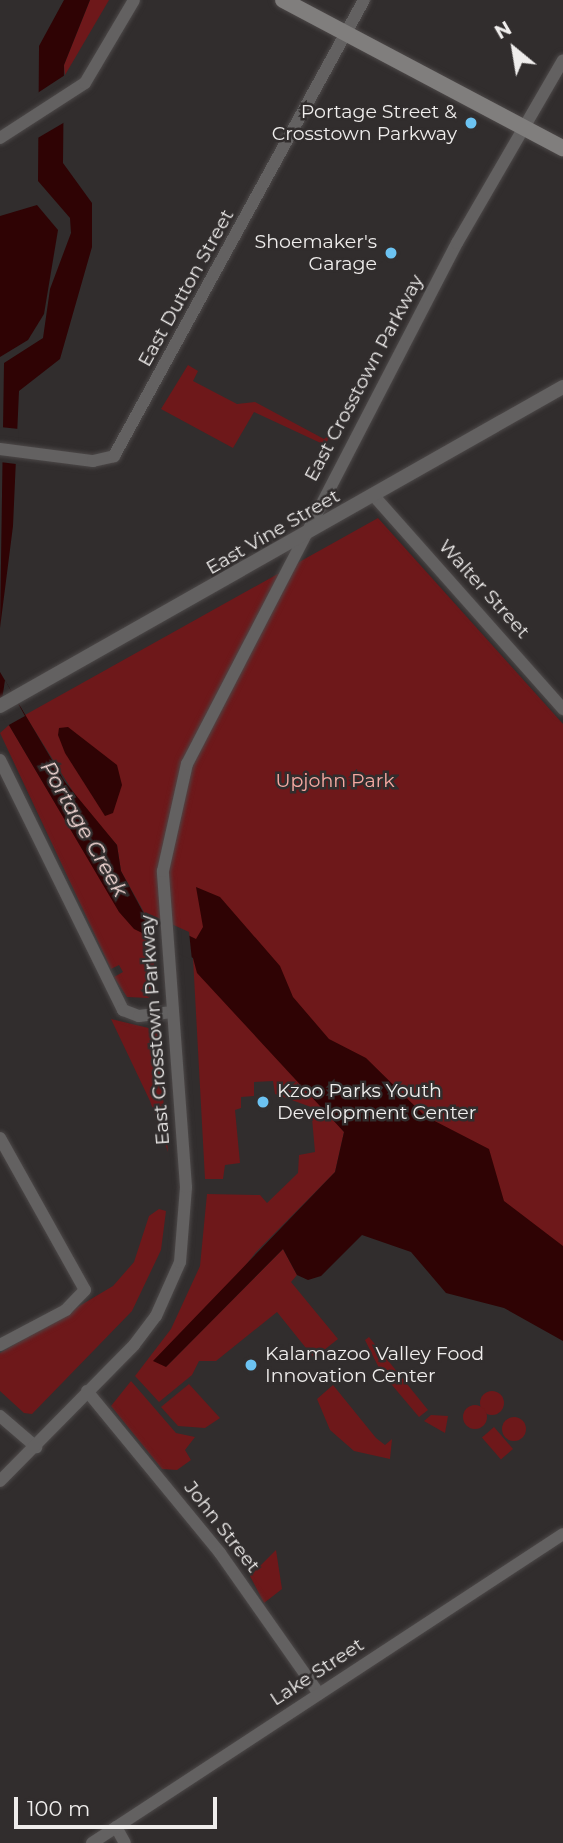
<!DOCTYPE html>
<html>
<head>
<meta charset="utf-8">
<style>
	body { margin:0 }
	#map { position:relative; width:563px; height:1843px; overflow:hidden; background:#312d2d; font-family:Montserrat,sans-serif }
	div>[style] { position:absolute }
	.green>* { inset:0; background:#6e181a; transform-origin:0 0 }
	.round { border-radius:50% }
	.water>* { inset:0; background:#2f0304 }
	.pier>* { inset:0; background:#312d2d }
	.roads { filter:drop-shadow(0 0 2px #4c4848) drop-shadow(0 0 2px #4c4848) }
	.minor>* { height:12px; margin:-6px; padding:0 6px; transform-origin:6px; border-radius:6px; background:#636161 }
	.tertiary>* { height:14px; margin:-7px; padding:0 7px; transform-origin:7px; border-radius:7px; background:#636161 }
	.secondary>* { height:16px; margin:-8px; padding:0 8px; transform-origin:8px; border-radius:8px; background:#807e7d }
	.dots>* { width:19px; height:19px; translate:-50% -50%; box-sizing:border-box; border:4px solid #312d2d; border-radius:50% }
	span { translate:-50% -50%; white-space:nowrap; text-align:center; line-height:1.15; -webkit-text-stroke:5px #312d2d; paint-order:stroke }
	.poi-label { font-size:19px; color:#efedec }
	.right { translate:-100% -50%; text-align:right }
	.left { translate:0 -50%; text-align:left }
	.street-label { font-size:19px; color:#efedec }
	.park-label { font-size:19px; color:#f5a9a2 }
	.water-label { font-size:21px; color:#f6dbd8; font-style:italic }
	.north { position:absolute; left:479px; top:14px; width:70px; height:70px; -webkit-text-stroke:5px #312d2d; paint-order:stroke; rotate:330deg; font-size:19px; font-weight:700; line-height:28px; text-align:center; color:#efedec }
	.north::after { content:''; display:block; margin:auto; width:24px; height:32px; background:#efedec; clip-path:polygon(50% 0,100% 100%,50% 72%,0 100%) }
	.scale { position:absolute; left:14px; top:1797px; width:203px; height:32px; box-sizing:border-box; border:4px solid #efedec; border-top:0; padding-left:9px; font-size:21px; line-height:24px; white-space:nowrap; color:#efedec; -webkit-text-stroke:5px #312d2d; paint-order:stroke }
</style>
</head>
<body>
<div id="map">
	<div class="green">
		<div style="clip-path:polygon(90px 0,109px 0,65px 75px,64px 65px)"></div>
		<div style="clip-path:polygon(188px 365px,198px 371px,193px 381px,237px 404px,255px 402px,324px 439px,332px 433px,325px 445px,254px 412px,233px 448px,161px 409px)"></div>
		<div style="clip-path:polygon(378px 518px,563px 724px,563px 1273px,197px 940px,145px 914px,121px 871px,117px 845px,82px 806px,25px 715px)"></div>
		<div style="clip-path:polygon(9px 725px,119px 911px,153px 942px,155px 986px,149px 998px,127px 997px,114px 977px,123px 972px,119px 965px,111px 969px,0 733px)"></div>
		<div style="clip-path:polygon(193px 958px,344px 1132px,335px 1172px,256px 1252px,166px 1367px,283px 1249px,297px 1275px,291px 1282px,338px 1339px,314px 1358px,277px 1312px,216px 1361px,199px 1361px,192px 1375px,159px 1402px,135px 1376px,171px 1329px,200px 1266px,207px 1194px,260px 1195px,267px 1203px,298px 1173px,299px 1155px,315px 1152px,311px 1107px,275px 1094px,273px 1081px,254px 1082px,254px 1096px,241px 1097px,241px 1108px,235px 1110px,240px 1163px,225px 1165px,223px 1179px,205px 1179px)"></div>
		<div style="clip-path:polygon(111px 1019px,157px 1030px,168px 1152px,150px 1101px)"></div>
		<div style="clip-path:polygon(159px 1209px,166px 1211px,161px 1250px,132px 1311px,32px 1414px,24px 1413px,0 1391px,0 1353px,113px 1286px,134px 1262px,149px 1216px)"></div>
		<div style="clip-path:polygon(369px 1337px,428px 1410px,419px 1417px,381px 1372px,365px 1340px)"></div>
		<div style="clip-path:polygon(131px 1381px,176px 1433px,195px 1437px,185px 1450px,191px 1460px,177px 1470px,162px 1469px,111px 1406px)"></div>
		<div style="clip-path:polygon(189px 1384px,220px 1418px,205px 1428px,178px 1426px,161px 1407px)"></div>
		<div style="clip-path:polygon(333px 1385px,376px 1438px,385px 1445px,392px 1439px,390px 1459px,354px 1451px,330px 1430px,317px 1399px)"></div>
		<div class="round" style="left:480px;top:1391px;width:24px;height:24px"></div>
		<div class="round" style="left:463px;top:1405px;width:24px;height:24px"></div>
		<div style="clip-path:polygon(431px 1415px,448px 1416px,445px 1433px,424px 1421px)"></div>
		<div class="round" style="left:502px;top:1417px;width:24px;height:24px"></div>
		<div style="left:494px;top:1427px;width:29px;height:16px;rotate:49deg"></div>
		<div style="clip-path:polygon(276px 1550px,282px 1589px,264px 1603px,250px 1576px)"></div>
	</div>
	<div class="water">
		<div style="clip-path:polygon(64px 0,90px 0,64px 65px,63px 163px,92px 203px,92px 247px,60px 359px,19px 391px,13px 526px,0 628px,4px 363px,43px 338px,50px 289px,71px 233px,70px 218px,38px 181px,39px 46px)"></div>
		<div style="clip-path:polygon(37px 205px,58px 230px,44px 314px,28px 340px,0 357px,0 216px)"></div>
		<div style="clip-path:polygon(0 672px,65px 782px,117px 845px,121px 871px,144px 914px,196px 939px,203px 927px,196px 887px,220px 897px,280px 966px,293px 997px,329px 1039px,366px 1058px,425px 1116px,489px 1149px,504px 1201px,563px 1246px,563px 1341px,504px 1308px,446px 1293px,411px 1252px,362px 1235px,321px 1276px,308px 1280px,297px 1275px,283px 1249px,166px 1367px,153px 1361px,335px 1172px,344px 1132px,197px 973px,193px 958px,134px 929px,119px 912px,0 710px)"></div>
		<div style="clip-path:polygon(68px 727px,117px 765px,122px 785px,113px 813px,105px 816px,65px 753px,58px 735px,59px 728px)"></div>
	</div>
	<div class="pier">
		<div style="clip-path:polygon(65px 75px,65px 122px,36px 139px,36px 94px)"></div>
		<div style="clip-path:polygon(0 427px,19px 429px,16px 464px,0 462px)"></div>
		<div style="clip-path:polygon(5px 680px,25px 716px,7px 726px,0 713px)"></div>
		<div style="clip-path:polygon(145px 912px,189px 932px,192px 960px,147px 938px)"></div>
	</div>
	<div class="roads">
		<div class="minor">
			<div style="left:0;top:138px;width:101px;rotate:-32.9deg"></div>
			<div style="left:85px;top:83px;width:96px;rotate:-59.4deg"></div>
			<div style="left:0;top:449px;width:94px;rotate:7.4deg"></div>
			<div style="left:93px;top:461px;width:22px;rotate:-13deg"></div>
			<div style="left:114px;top:456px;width:520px;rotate:-61.27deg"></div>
			<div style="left:374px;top:496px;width:285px;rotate:48.4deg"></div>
			<div style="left:0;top:760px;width:279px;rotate:63.8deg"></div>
			<div style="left:123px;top:1010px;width:17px;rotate:21deg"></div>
			<div style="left:139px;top:1016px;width:33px;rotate:-7deg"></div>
			<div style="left:0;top:1138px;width:174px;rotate:60.8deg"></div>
			<div style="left:85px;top:1290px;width:28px;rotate:134deg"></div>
			<div style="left:66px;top:1310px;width:75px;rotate:152.1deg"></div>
			<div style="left:87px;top:1391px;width:210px;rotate:50.6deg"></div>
			<div style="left:220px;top:1553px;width:172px;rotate:54.9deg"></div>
			<div style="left:0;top:1416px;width:48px;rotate:40.7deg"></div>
			<div style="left:0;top:1481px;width:191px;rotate:-45.4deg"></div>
			<div style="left:134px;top:1345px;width:36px;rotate:-53deg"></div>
			<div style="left:156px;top:1316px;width:59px;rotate:-66deg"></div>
			<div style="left:180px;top:1262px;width:75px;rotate:-85.4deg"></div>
			<div style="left:186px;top:1187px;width:317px;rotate:-94.2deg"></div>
			<div style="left:163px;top:871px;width:110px;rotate:-77.4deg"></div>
			<div style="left:187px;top:764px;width:587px;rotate:-62.61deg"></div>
			<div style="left:457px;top:243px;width:211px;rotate:-59.9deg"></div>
			<div style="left:116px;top:1827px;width:18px;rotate:61deg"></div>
			<div style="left:92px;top:1843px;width:563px;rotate:-33.27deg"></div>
		</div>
		<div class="tertiary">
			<div style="left:0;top:706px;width:647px;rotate:-29.54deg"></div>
		</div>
		<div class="secondary">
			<div style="left:283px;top:0;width:317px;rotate:27.9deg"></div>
		</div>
	</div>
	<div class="dots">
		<div style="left:471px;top:123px;background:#6cc3f2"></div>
		<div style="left:391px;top:253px;background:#6cc3f2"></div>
		<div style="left:263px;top:1102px;background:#6cc3f2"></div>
		<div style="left:251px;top:1365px;background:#6cc3f2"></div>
	</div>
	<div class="poi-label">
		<span class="right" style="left:457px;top:123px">Portage Street &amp;<br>Crosstown Parkway</span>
		<span class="right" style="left:377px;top:253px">Shoemaker's<br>Garage</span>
		<span class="left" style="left:277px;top:1102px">Kzoo Parks Youth<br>Development Center</span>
		<span class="left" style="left:265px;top:1365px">Kalamazoo Valley Food<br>Innovation Center</span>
	</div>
	<div class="street-label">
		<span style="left:186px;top:288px;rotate:-61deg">East Dutton Street</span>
		<span style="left:364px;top:378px;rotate:-62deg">East Crosstown Parkway</span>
		<span style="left:273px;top:532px;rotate:-30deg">East Vine Street</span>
		<span style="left:484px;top:589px;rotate:48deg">Walter Street</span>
		<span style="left:155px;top:1030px;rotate:-94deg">East Crosstown Parkway</span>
		<span style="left:222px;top:1527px;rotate:52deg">John Street</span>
		<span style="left:317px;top:1672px;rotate:-33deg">Lake Street</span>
	</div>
	<div class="park-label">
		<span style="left:335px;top:781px">Upjohn Park</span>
	</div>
	<div class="water-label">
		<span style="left:84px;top:829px;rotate:60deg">Portage Creek</span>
	</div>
	<div class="north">N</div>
	<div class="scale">100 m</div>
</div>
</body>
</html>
